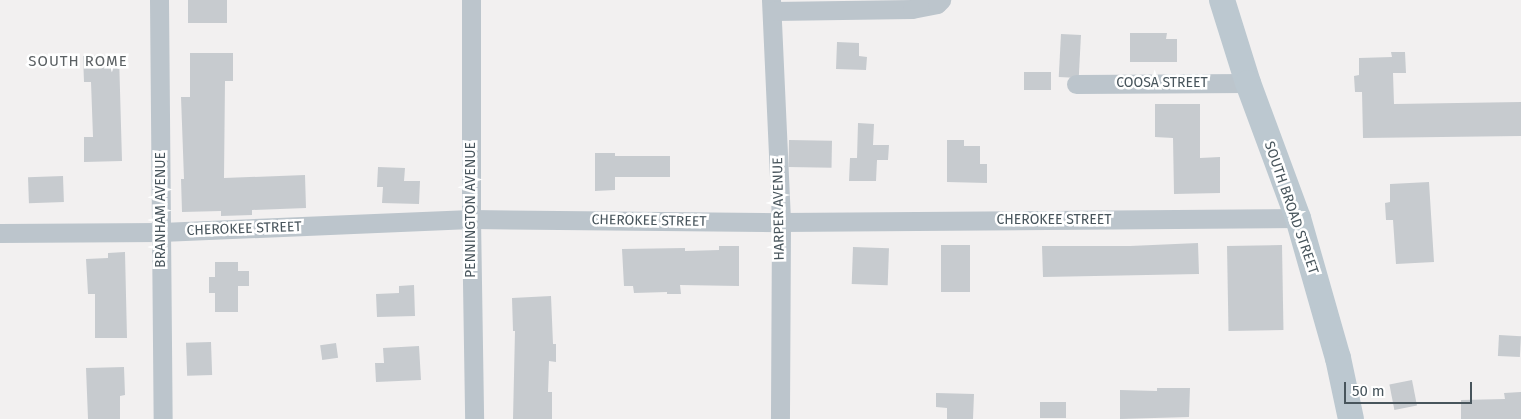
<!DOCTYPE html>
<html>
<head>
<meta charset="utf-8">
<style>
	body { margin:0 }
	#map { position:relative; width:1521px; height:419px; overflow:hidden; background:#f2f0f0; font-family:"Fira Sans",sans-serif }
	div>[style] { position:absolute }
	.building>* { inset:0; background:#c7cbcf; transform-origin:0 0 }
	.street>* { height:19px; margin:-9.5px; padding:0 9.5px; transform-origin:9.5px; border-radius:9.5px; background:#bcc5cc }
	.secondary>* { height:26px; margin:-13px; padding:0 13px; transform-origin:13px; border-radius:13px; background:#bcc8d0 }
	span { translate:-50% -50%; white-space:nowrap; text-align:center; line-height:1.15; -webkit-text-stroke:5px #fff; paint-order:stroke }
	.street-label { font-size:14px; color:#48555c }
	.neighbourhood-label { font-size:15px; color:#5c6164; letter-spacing:1px }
	.scale { position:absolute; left:1344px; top:382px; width:128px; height:22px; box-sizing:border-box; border:2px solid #48555c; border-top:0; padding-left:6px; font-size:15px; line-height:18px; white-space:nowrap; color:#48555c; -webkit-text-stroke:4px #fff; paint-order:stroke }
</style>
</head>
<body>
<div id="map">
	<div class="building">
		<div style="left:188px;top:0;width:39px;height:23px"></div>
		<div style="clip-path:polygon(1130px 33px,1167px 33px,1166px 39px,1177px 39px,1177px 62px,1130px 62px)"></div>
		<div style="left:1061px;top:34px;width:20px;height:43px;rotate:3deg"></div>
		<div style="clip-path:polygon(837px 42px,859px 43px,859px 56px,867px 57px,866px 70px,836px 69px)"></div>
		<div style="clip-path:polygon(1391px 52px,1405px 52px,1406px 73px,1393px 73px,1394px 104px,1521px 102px,1521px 136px,1363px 138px,1362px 92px,1355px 92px,1354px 76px,1359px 75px,1359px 58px,1392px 57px)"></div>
		<div style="clip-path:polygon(190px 53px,233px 53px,233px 81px,225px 81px,224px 178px,305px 175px,306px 208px,252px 210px,252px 215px,221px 216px,221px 211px,182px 212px,181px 179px,184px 179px,181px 97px,190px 97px)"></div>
		<div style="clip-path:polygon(119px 55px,122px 161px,84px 162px,84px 137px,93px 137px,91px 82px,84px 82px,83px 56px)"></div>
		<div style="left:1024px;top:72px;width:27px;height:18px"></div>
		<div style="clip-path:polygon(1155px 104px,1200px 104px,1200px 158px,1220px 157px,1220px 193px,1174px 194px,1173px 138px,1155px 137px)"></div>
		<div style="clip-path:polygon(858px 123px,874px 124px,873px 145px,889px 145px,888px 160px,877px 160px,876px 181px,849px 181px,850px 158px,857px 158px)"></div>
		<div style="left:789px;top:140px;width:43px;height:27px;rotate:1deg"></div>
		<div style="clip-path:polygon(947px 140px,964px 140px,964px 146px,980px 146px,980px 164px,987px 164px,987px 183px,947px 182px)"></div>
		<div style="clip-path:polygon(595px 153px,615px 153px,615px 156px,670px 156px,670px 177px,615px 177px,615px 190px,595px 191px)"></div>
		<div style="clip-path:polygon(378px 167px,405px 168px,404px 181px,420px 181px,419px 204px,382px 203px,383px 187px,377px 187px)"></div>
		<div style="left:63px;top:176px;width:26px;height:35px;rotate:88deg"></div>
		<div style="clip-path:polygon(1429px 182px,1434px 262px,1396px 264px,1393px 220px,1386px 220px,1385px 203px,1390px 202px,1390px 184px)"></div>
		<div style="clip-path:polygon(1198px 243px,1199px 274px,1043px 277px,1042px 246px,1130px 246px)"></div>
		<div style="left:941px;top:245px;width:29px;height:47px"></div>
		<div style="left:1282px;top:245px;width:85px;height:55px;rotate:89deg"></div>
		<div style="clip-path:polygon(719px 246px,739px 246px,739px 286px,680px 285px,681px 294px,667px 294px,667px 292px,634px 293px,633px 286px,624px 286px,622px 249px,685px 248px,685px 251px,719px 250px)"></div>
		<div style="left:853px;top:247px;width:36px;height:37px;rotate:2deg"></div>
		<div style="clip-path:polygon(125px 252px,127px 338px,95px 338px,95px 294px,88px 294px,86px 259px,108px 258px,108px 253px)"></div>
		<div style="clip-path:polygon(215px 262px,238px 262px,238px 271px,249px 271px,249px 286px,238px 286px,238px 312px,215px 312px,215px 293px,209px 293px,209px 277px,215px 277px)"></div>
		<div style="clip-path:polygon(414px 285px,415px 316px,377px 317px,376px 294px,399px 293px,399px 286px)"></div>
		<div style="clip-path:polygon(551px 296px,553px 344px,556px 344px,556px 362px,549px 361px,548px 392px,552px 392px,552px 419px,513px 419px,515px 331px,513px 331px,512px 298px)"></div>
		<div style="left:1499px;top:335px;width:22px;height:21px;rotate:3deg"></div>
		<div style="left:211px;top:342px;width:33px;height:25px;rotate:88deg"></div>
		<div style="left:336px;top:343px;width:15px;height:16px;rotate:82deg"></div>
		<div style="clip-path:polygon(419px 346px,421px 380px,376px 382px,375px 363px,384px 363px,383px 348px)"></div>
		<div style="clip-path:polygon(124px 367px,125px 395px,120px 396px,120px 419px,88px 419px,86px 368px)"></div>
		<div style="left:1412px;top:380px;width:26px;height:23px;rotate:79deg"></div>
		<div style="clip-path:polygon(1157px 388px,1190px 388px,1189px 417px,1120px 419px,1120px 390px,1157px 391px)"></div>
		<div style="clip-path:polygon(1521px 392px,1521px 419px,1461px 419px,1461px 400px,1505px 399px,1504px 393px)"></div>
		<div style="clip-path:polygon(936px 393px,974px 394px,973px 419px,947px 419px,947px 408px,936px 407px)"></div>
		<div style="left:1040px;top:402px;width:26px;height:16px"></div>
	</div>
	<div class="street">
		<div style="left:159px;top:0;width:419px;rotate:89.5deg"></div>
		<div style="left:471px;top:0;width:219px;rotate:90deg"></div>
		<div style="left:471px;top:219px;width:200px;rotate:89.1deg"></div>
		<div style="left:771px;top:0;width:222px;rotate:87.4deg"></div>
		<div style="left:781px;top:222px;width:197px;rotate:90.3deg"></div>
		<div style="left:773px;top:11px;width:139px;rotate:-0.8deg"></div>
		<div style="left:912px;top:9px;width:25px;rotate:-11deg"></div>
		<div style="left:937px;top:4px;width:6px;rotate:-45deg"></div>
		<div style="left:1076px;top:84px;width:172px;rotate:-0.3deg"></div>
		<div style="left:0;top:233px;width:161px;rotate:-0.4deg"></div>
		<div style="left:161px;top:232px;width:310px;rotate:-2.4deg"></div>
		<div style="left:471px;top:219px;width:310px;rotate:0.6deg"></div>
		<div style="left:781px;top:222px;width:517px;rotate:-0.44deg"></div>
	</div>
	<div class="secondary">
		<div style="left:1222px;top:0;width:87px;rotate:72.6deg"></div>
		<div style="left:1248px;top:83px;width:144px;rotate:69.7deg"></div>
		<div style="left:1298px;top:218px;width:146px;rotate:74.1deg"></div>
		<div style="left:1338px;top:358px;width:62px;rotate:78deg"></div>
	</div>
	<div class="street-label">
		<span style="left:1162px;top:83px">COOSA STREET</span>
		<span style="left:1291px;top:208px;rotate:71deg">SOUTH BROAD STREET</span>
		<span style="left:779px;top:209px;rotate:-91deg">HARPER AVENUE</span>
		<span style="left:161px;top:210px;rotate:-90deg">BRANHAM AVENUE</span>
		<span style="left:471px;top:210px;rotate:-90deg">PENNINGTON AVENUE</span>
		<span style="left:1054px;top:220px">CHEROKEE STREET</span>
		<span style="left:649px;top:221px;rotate:1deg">CHEROKEE STREET</span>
		<span style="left:244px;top:229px;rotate:-2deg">CHEROKEE STREET</span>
	</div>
	<div class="neighbourhood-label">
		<span style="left:78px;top:62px">SOUTH ROME</span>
	</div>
	<div class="scale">50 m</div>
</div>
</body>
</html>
